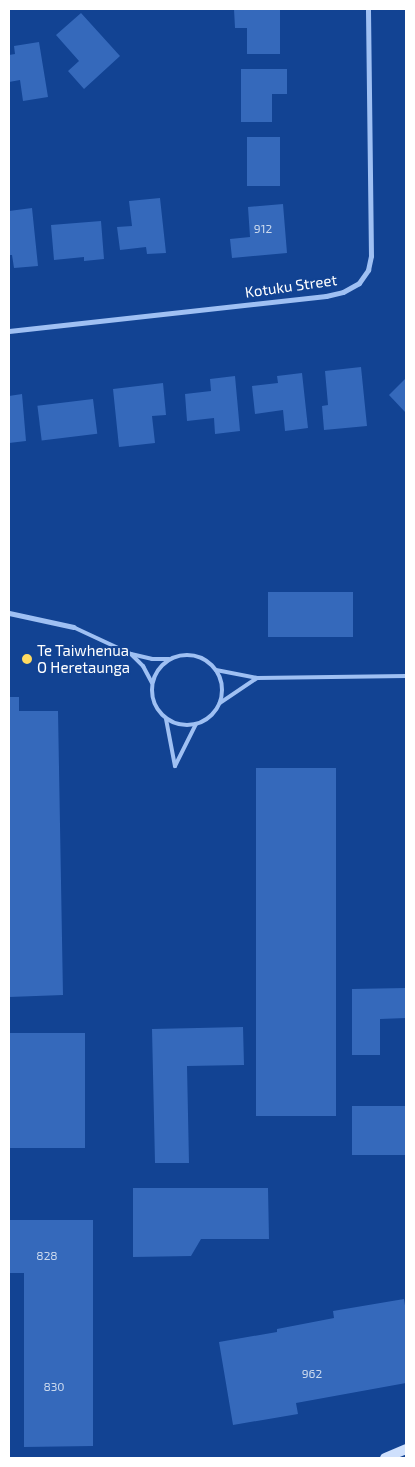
<!DOCTYPE html>
<html>
<head>
<meta charset="utf-8">
<style>
	body { margin:0 }
	#map { position:relative; width:415px; height:1467px; overflow:hidden; background:#124393; font-family:"Exo 2",sans-serif }
	div>[style] { position:absolute }
	.building>* { inset:0; background:#3569bb; transform-origin:0 0 }
	.lane>* { height:4px; margin:-2px; padding:0 2px; transform-origin:2px; border-radius:2px; background:#9fc0f3 }
	.lane>.ring { margin:-2px; padding:0; box-sizing:content-box; background:none; border:4px solid #9fc0f3; border-radius:50% }
	.street>* { height:5px; margin:-2.5px; padding:0 2.5px; transform-origin:2.5px; border-radius:2.5px; background:#9fc0f3 }
	.secondary>* { height:10px; margin:-5px; padding:0 5px; transform-origin:5px; border-radius:5px; background:#cfe0fc }
	.dots>* { width:14px; height:14px; translate:-50% -50%; box-sizing:border-box; border:2px solid #124393; border-radius:50% }
	span { translate:-50% -50%; white-space:nowrap; text-align:center; line-height:1.15; -webkit-text-stroke:4px #124393; paint-order:stroke }
	.number-label { font-size:12px; color:#ccdaee }
	.number-label span { -webkit-text-stroke-width:0 }
	.street-label { font-size:15px; color:#fff }
	.poi-label { font-size:15px; color:#fff }
	.left { translate:0 -50%; text-align:left }
	.frame { position:absolute; inset:0; border:10px solid #fff; pointer-events:none }
</style>
</head>
<body>
<div id="map">
	<div class="building">
		<div style="clip-path:polygon(234px 9px,280px 9px,280px 54px,247px 54px,247px 28px,235px 28px)"></div>
		<div style="clip-path:polygon(81px 13px,120px 56px,84px 89px,68px 71px,79px 61px,56px 35px)"></div>
		<div style="clip-path:polygon(39px 42px,48px 97px,23px 101px,20px 80px,9px 82px,9px 55px,15px 54px,14px 46px)"></div>
		<div style="clip-path:polygon(241px 69px,287px 69px,287px 94px,272px 94px,272px 122px,241px 122px)"></div>
		<div style="left:247px;top:137px;width:33px;height:49px"></div>
		<div style="clip-path:polygon(160px 198px,166px 253px,147px 254px,146px 247px,120px 250px,117px 227px,132px 226px,129px 201px)"></div>
		<div style="clip-path:polygon(283px 204px,287px 253px,232px 258px,230px 239px,250px 237px,248px 207px)"></div>
		<div style="clip-path:polygon(32px 208px,38px 266px,14px 268px,12px 255px,9px 255px,9px 211px)"></div>
		<div style="clip-path:polygon(101px 221px,104px 259px,84px 261px,84px 257px,54px 260px,51px 225px)"></div>
		<div style="clip-path:polygon(361px 367px,367px 426px,324px 430px,322px 406px,328px 405px,325px 371px)"></div>
		<div style="clip-path:polygon(302px 373px,308px 428px,285px 431px,283px 410px,255px 414px,252px 386px,278px 383px,277px 376px)"></div>
		<div style="clip-path:polygon(235px 376px,240px 431px,215px 434px,214px 418px,187px 421px,185px 394px,211px 391px,210px 379px)"></div>
		<div style="clip-path:polygon(406px 378px,406px 413px,389px 395px)"></div>
		<div style="clip-path:polygon(163px 383px,166px 415px,152px 416px,155px 443px,119px 447px,113px 389px)"></div>
		<div style="clip-path:polygon(22px 394px,26px 441px,9px 443px,9px 396px)"></div>
		<div style="left:93px;top:399px;width:35px;height:56px;rotate:83deg"></div>
		<div style="left:268px;top:592px;width:85px;height:45px"></div>
		<div style="clip-path:polygon(9px 697px,19px 697px,19px 711px,58px 711px,63px 995px,9px 997px)"></div>
		<div style="left:336px;top:768px;width:348px;height:80px;rotate:90deg"></div>
		<div style="clip-path:polygon(406px 988px,406px 1018px,380px 1019px,380px 1055px,352px 1055px,352px 989px)"></div>
		<div style="clip-path:polygon(243px 1027px,244px 1065px,187px 1066px,189px 1163px,155px 1163px,152px 1029px)"></div>
		<div style="left:85px;top:1033px;width:115px;height:76px;rotate:90deg"></div>
		<div style="left:352px;top:1106px;width:54px;height:49px"></div>
		<div style="clip-path:polygon(133px 1188px,268px 1188px,269px 1239px,201px 1239px,191px 1256px,133px 1257px)"></div>
		<div style="clip-path:polygon(9px 1220px,93px 1220px,93px 1446px,24px 1447px,24px 1273px,9px 1273px)"></div>
		<div style="clip-path:polygon(404px 1299px,406px 1312px,406px 1383px,296px 1403px,298px 1414px,233px 1425px,219px 1342px,277px 1332px,277px 1329px,334px 1318px,333px 1311px)"></div>
	</div>
	<div class="lane">
		<div style="left:73px;top:627px;width:64px;rotate:25deg"></div>
		<div style="left:131px;top:654px;width:22px;rotate:13deg"></div>
		<div style="left:152px;top:659px;width:17px"></div>
		<div class="ring" style="left:152px;top:655px;width:66px;height:66px"></div>
		<div style="left:132px;top:655px;width:16px;rotate:45deg"></div>
		<div style="left:143px;top:666px;width:19px;rotate:62deg"></div>
		<div style="left:216px;top:670px;width:42px;rotate:11deg"></div>
		<div style="left:257px;top:678px;width:45px;rotate:146deg"></div>
		<div style="left:257px;top:678px;width:149px;rotate:-0.8deg"></div>
		<div style="left:166px;top:719px;width:48px;rotate:79.2deg"></div>
		<div style="left:175px;top:766px;width:47px;rotate:-63.4deg"></div>
	</div>
	<div class="street">
		<div style="left:9px;top:331px;width:319px;rotate:-6.3deg"></div>
		<div style="left:326px;top:296px;width:17px;rotate:-13deg"></div>
		<div style="left:343px;top:292px;width:18px;rotate:-29deg"></div>
		<div style="left:359px;top:283px;width:16px;rotate:-55deg"></div>
		<div style="left:368px;top:270px;width:14px;rotate:-78deg"></div>
		<div style="left:371px;top:256px;width:247px;rotate:-90.7deg"></div>
		<div style="left:9px;top:613px;width:66px;rotate:12.3deg"></div>
	</div>
	<div class="secondary">
		<div style="left:385px;top:1458px;width:23px;rotate:-23deg"></div>
	</div>
	<div class="dots">
		<div style="left:27px;top:659px;background:#ffdb61"></div>
	</div>
	<div class="number-label">
		<span style="left:263px;top:229px">912</span>
		<span style="left:47px;top:1256px">828</span>
		<span style="left:312px;top:1374px">962</span>
		<span style="left:54px;top:1387px">830</span>
	</div>
	<div class="street-label">
		<span style="left:291px;top:286px;rotate:-8deg">Kotuku Street</span>
	</div>
	<div class="poi-label">
		<span class="left" style="left:37px;top:659px">Te Taiwhenua<br>O Heretaunga</span>
	</div>
	<div class="frame"></div>
</div>
</body>
</html>
